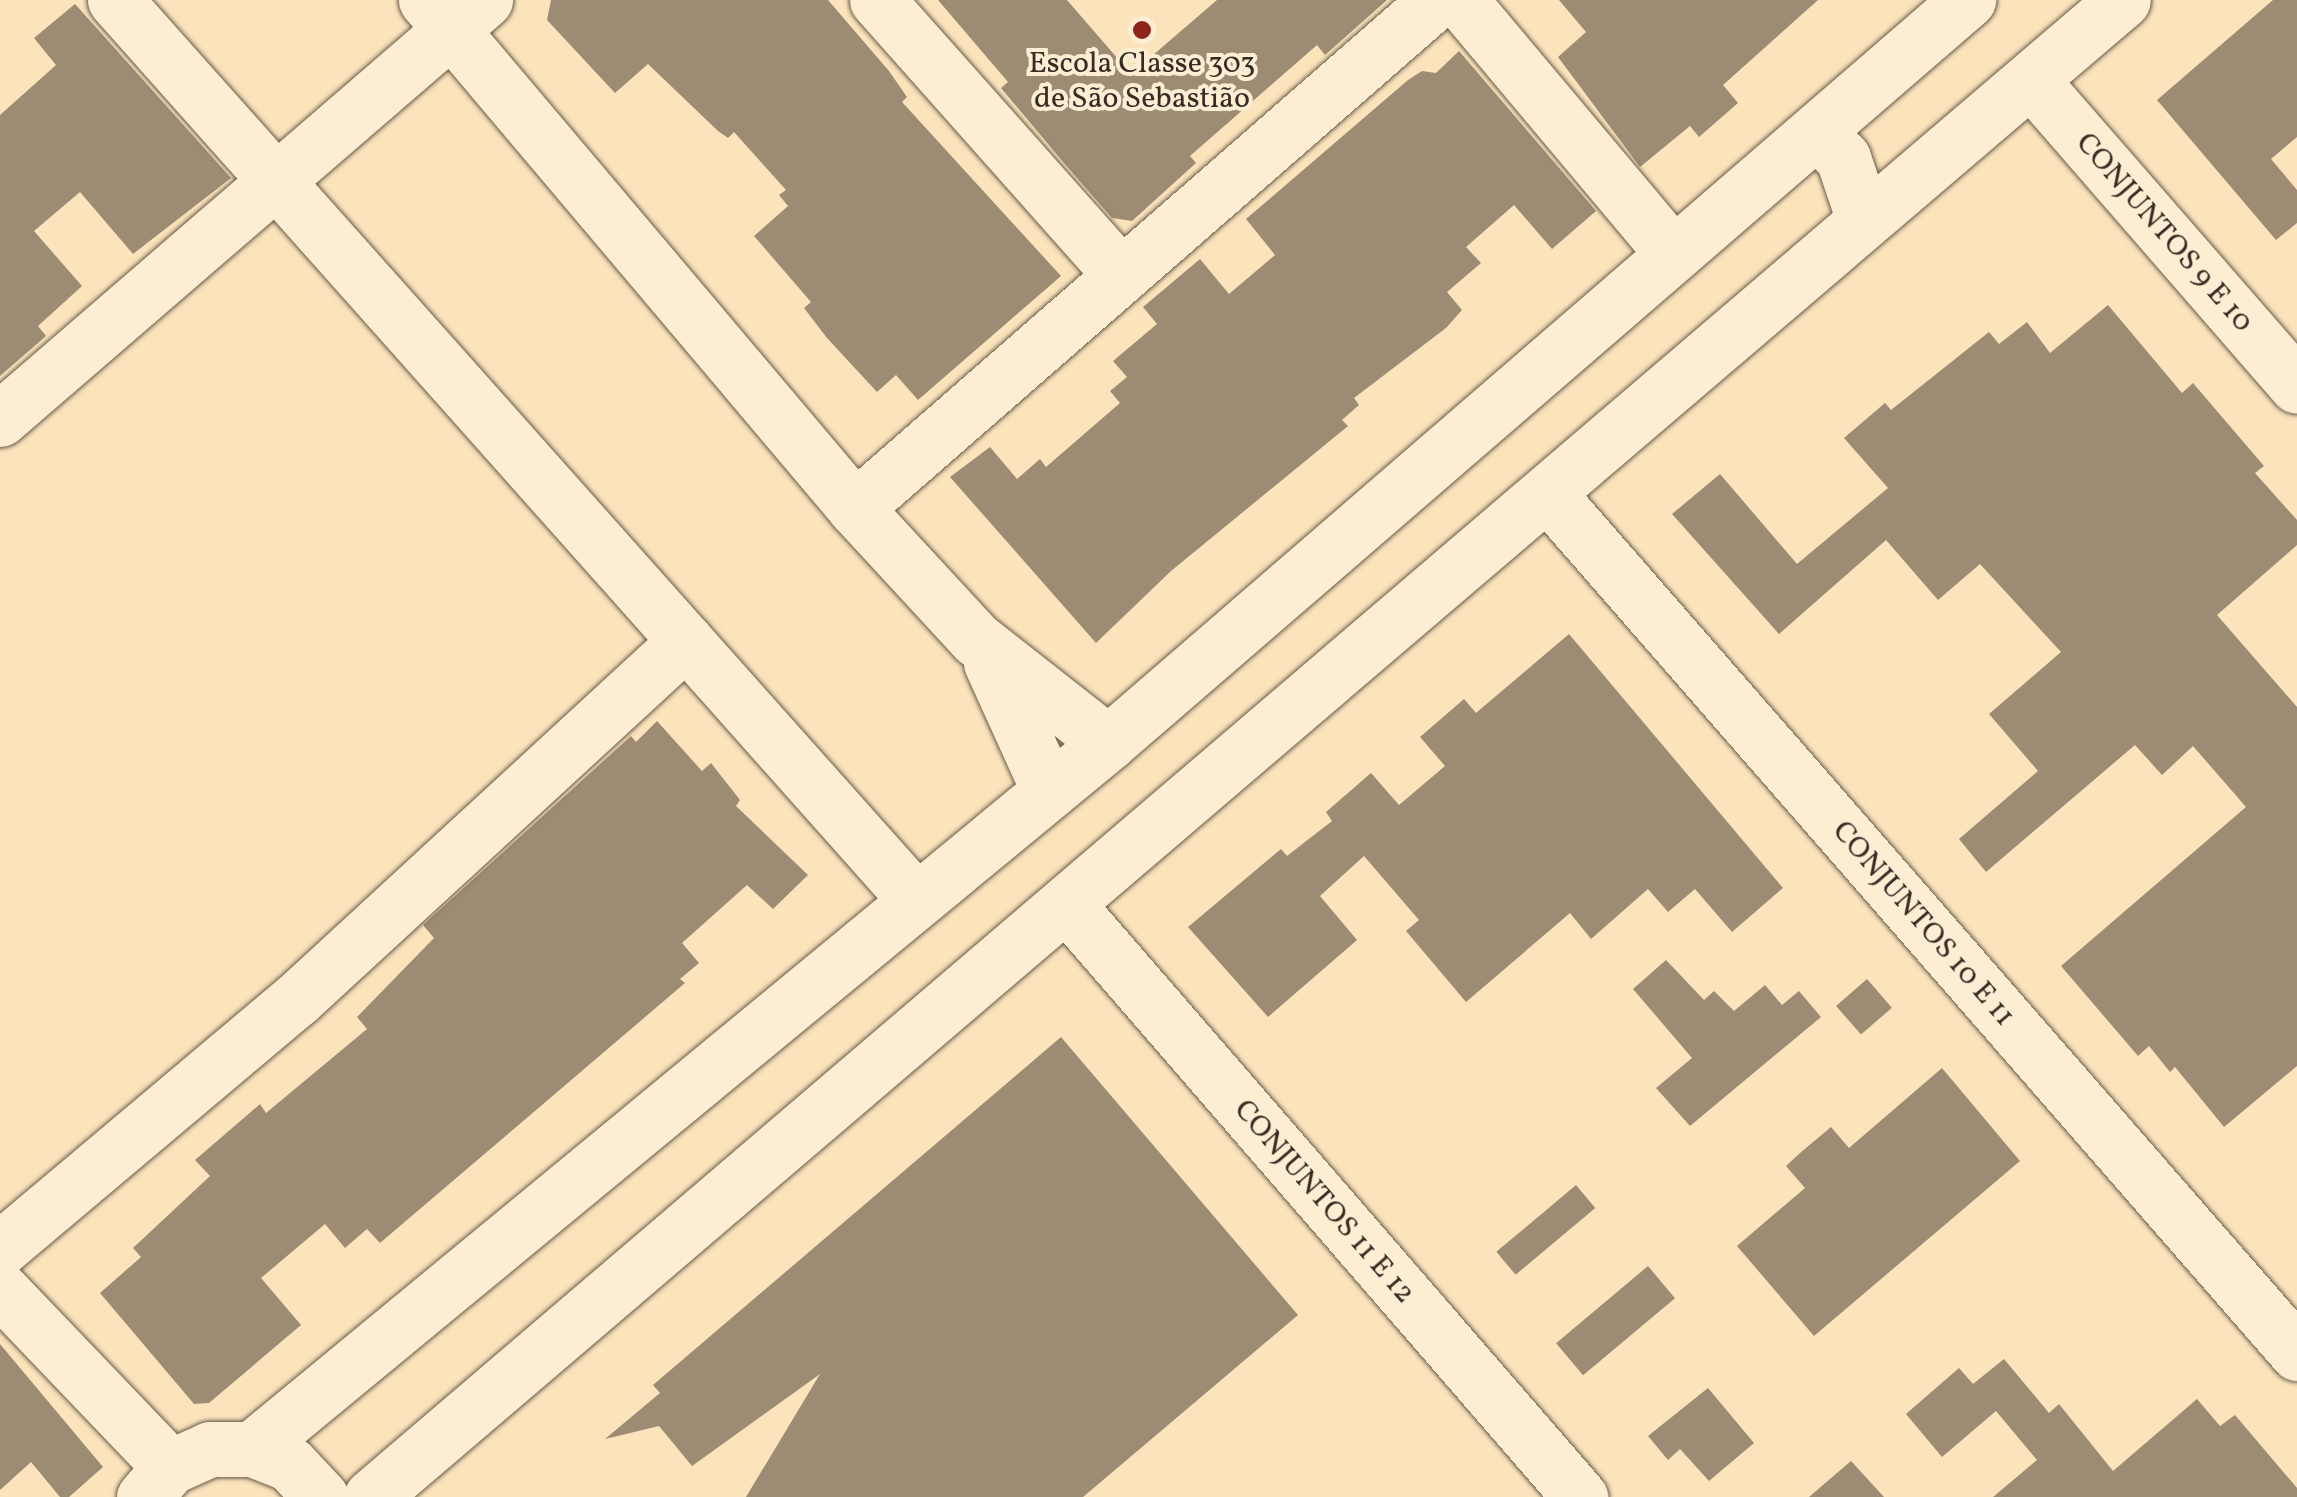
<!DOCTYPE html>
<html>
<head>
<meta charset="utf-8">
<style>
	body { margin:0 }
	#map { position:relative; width:2297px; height:1497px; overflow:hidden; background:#fbe3bb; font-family:Vollkorn,serif }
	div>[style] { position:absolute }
	.building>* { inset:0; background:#9d8b73; transform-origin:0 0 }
	.roads { filter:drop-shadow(0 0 2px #685a4a) drop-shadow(0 0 2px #685a4a) }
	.minor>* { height:55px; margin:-27.5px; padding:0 27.5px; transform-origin:27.5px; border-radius:27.5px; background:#fcedd3 }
	.dots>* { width:28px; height:28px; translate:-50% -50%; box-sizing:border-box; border:5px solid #fcedd3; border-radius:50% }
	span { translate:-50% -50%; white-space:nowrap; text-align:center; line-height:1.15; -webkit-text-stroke:8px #fcedd3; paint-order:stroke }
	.poi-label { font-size:30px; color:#372c24 }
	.street-label { font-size:30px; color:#372c24 }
</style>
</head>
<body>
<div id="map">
	<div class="building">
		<div style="clip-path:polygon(551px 0,828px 0,889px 71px,907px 97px,902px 102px,1061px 276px,918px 400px,896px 375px,877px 392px,827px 338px,804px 308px,811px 302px,754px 236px,788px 206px,779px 195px,786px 190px,734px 132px,728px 138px,718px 131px,648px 64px,615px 93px,547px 20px)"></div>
		<div style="clip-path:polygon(938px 0,1067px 0,1131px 74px,1217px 0,1387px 0,1325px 55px,1317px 45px,1190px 156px,1196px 163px,1132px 221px,1112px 218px,1064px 163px,1001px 88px,1008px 82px)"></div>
		<div style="clip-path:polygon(1559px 0,1818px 0,1723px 85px,1738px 103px,1699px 137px,1690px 126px,1640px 167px,1558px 57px,1586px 32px)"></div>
		<div style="clip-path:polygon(2273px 0,2297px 0,2297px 137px,2271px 159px,2297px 190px,2297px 223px,2276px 240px,2157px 100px)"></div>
		<div style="clip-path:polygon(75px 4px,231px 178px,133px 254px,80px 192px,34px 231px,82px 286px,38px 326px,46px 336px,0 376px,0 115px,56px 65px,34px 38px)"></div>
		<div style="clip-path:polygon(1459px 51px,1596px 211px,1552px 249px,1514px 205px,1466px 247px,1481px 263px,1447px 292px,1462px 310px,1446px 328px,1354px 398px,1359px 405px,1342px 420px,1348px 426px,1171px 571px,1096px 643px,950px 477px,990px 447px,1017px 479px,1040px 459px,1046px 467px,1120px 403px,1110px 391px,1127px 377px,1113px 361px,1157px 324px,1143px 307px,1200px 259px,1229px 294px,1275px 255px,1246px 219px,1408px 80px,1422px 71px,1436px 73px)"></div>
		<div style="clip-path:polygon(2108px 305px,2182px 393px,2193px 383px,2264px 466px,2255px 473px,2297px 520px,2297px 545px,2217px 615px,2297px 707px,2297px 1066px,2224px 1127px,2175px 1067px,2170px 1072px,2149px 1046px,2138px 1056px,2061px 966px,2246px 807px,2193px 746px,2162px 775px,2135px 745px,1986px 872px,1959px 839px,2038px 771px,1989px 714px,2061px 652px,1980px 564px,1938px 600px,1886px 540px,1779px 634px,1672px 514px,1720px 474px,1797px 564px,1888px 488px,1844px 438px,1885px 403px,1891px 410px,1989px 332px,1999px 344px,2027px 322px,2050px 353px)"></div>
		<div style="clip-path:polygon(1569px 634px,1783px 888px,1732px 932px,1695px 889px,1668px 912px,1648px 889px,1591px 939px,1570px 913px,1466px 1002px,1406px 931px,1419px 920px,1364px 856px,1320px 896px,1357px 940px,1268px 1017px,1188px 927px,1281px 849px,1287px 856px,1332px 821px,1326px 812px,1371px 773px,1399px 805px,1445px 766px,1420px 737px,1464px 699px,1476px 713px)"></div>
		<div style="clip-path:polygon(657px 721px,702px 771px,711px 763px,740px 800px,736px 806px,808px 875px,773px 909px,747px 885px,682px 943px,699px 963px,680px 979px,685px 983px,380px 1243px,367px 1229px,345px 1248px,325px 1224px,261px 1278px,301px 1325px,209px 1403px,194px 1404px,100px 1293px,141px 1257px,133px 1248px,210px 1176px,195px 1160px,260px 1104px,266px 1113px,367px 1029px,357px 1017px,434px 938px,423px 925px,631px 736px,636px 742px)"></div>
		<div style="clip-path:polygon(1666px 960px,1704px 1000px,1714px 991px,1734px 1011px,1765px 985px,1782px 1005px,1799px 991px,1821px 1017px,1690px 1126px,1656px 1088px,1692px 1058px,1633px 989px)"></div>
		<div style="left:1867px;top:979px;width:38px;height:41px;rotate:49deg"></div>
		<div style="clip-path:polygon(1061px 1037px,1298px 1315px,1083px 1497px,746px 1497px,820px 1374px,692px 1466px,659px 1426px,605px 1439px,660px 1393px,653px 1385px)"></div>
		<div style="clip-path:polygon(1942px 1068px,2020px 1161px,1814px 1336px,1737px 1246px,1805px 1188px,1786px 1166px,1800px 1153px,1831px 1127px,1849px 1148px)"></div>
		<div style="left:1576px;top:1185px;width:30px;height:104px;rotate:50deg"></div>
		<div style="left:1648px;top:1266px;width:42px;height:120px;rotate:50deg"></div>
		<div style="clip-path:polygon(0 1344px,103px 1467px,69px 1497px,60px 1497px,31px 1462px,0 1490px)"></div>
		<div style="clip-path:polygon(2004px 1359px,2049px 1413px,2059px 1404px,2113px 1471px,2197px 1399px,2220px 1426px,2235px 1415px,2297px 1488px,2297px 1497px,1993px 1497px,2037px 1460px,1996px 1411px,1942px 1457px,1906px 1414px,1959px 1368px,1973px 1384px)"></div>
		<div style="clip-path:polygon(1708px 1388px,1754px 1443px,1709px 1481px,1680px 1449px,1668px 1460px,1648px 1436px)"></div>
		<div style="clip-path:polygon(1851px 1461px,1884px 1497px,1809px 1497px)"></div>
	</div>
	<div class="roads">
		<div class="minor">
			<div style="left:115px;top:0;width:1205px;rotate:48.33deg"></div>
			<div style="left:426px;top:0;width:665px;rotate:49.82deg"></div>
			<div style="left:855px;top:508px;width:178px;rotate:47.3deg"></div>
			<div style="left:976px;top:639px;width:168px;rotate:38.2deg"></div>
			<div style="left:877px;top:0;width:368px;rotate:48.4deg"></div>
			<div style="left:1460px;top:0;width:331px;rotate:50deg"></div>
			<div style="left:2031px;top:80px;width:405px;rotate:49deg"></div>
			<div style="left:1817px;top:132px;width:37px;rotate:45deg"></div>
			<div style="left:1843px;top:158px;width:65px;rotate:71.3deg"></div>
			<div style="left:0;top:419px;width:641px;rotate:-40.82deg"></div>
			<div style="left:1548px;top:494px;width:1140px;rotate:48.91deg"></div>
			<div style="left:855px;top:508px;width:773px;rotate:-41.12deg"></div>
			<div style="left:991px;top:663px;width:141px;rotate:65.6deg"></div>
			<div style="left:1069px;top:907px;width:781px;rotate:49.1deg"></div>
			<div style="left:0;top:1249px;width:387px;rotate:-40.1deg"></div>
			<div style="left:296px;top:1000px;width:530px;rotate:-42.63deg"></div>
			<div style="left:0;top:1289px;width:246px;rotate:46.3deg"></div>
			<div style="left:252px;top:1449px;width:1110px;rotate:-39.51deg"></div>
			<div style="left:1108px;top:743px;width:1137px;rotate:-40.83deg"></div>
			<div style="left:144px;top:1497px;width:40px;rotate:-49deg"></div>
			<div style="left:170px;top:1467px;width:44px;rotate:-24.2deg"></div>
			<div style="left:210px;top:1449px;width:42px"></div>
			<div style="left:252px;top:1449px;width:41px;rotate:21.5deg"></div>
			<div style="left:290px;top:1464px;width:45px;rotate:46.8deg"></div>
			<div style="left:371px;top:1497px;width:2304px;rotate:-40.51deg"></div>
		</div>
	</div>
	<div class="dots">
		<div style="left:1142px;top:30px;background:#8f2418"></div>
	</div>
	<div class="poi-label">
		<span style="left:1142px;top:81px">Escola Classe 303<br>de São Sebastião</span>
	</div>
	<div class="street-label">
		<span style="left:2164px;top:233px;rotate:49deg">CONJUNTOS 9 E 10</span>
		<span style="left:1923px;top:924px;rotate:49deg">CONJUNTOS 10 E 11</span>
		<span style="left:1324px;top:1202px;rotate:49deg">CONJUNTOS 11 E 12</span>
	</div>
</div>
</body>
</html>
